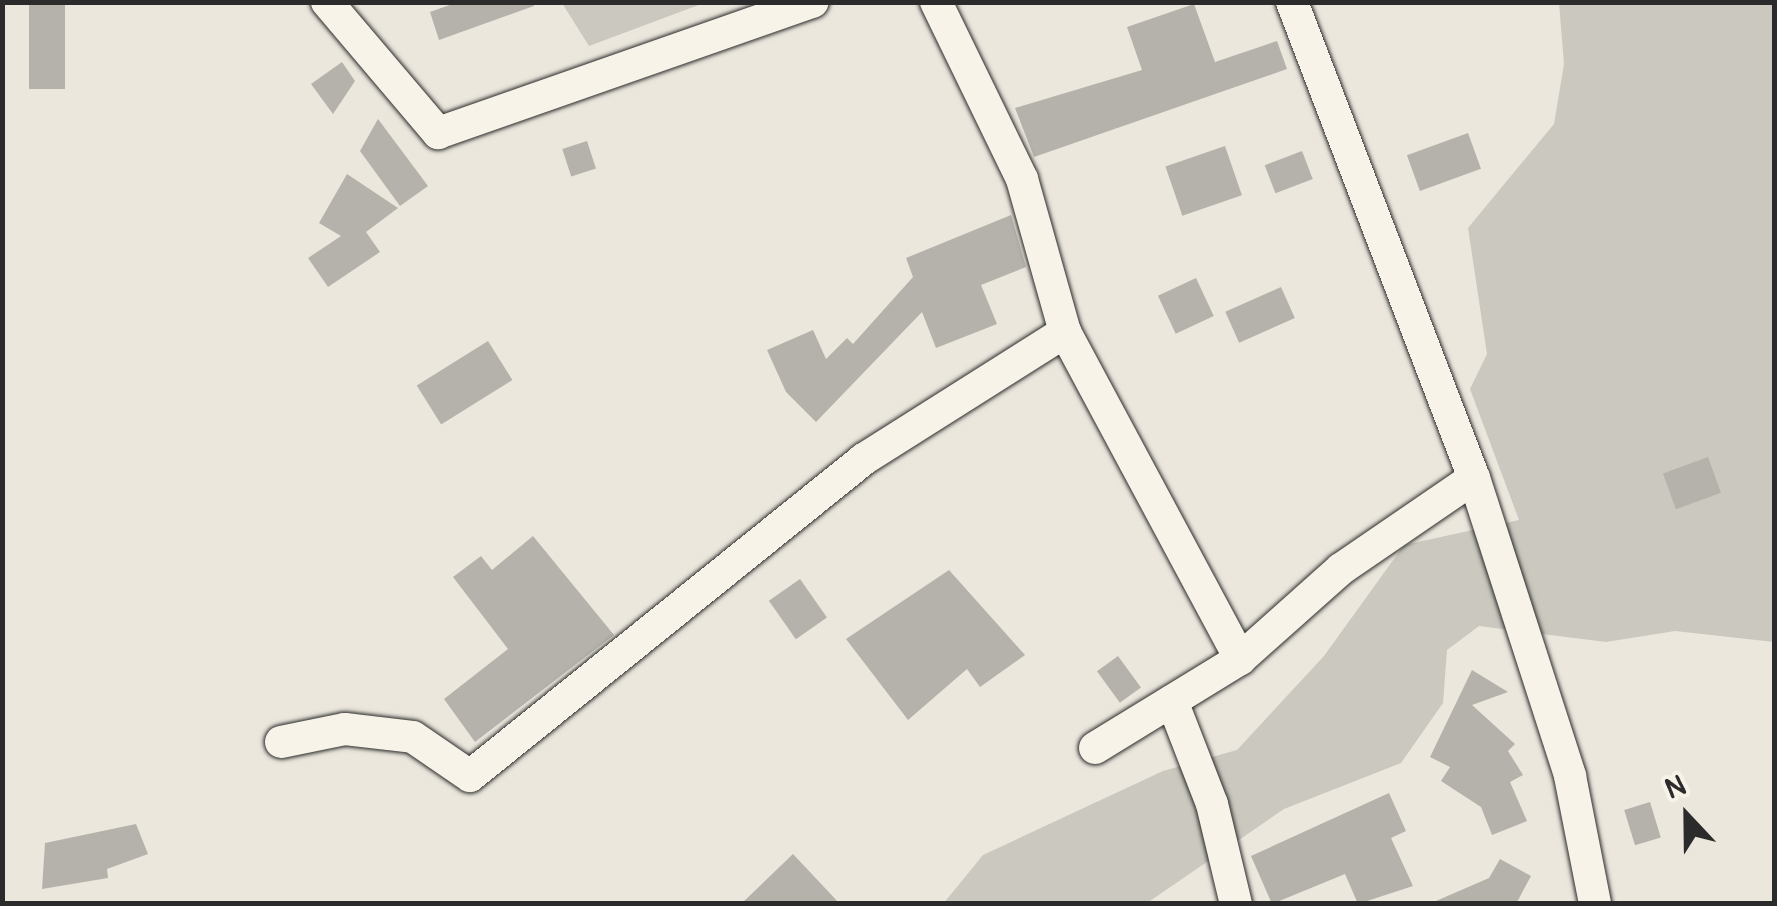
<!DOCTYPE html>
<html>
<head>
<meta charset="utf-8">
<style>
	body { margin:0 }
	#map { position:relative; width:1777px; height:906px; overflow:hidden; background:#ebe7dd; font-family:Pangolin,sans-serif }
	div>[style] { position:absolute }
	.green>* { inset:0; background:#cbc8bf }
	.building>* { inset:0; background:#b5b2ab; transform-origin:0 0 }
	.roads { filter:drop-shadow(0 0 2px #2b2b2b) drop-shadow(0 0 2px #2b2b2b) }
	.minor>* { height:32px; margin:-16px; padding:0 16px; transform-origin:16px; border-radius:16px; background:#f7f3e8 }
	span { translate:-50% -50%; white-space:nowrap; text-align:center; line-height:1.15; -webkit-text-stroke:8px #f7f3e8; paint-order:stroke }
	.frame { position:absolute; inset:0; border:5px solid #2b2b2b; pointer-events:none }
	.north { position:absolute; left:1637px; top:766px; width:100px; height:100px; -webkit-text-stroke:8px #f7f3e8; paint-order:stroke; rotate:338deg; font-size:28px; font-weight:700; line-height:40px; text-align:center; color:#2b2b2b }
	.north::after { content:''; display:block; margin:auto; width:35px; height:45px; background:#2b2b2b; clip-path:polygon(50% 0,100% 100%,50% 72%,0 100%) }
</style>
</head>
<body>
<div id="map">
	<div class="green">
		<div style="clip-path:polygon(562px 3px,704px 3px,589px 46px)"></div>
		<div style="clip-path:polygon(1559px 3px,1774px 3px,1774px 642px,1675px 631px,1606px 642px,1479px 626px,1447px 650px,1443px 703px,1401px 763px,1284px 809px,1147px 903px,943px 904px,983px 855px,1163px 771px,1237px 750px,1324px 656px,1404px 545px,1519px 520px,1470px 389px,1487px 354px,1468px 228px,1554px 124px,1564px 64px)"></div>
	</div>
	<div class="building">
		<div style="left:29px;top:2px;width:36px;height:87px"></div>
		<div style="clip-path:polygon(458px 2px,533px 2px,534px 6px,439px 40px,430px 12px)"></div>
		<div style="clip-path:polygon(1194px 4px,1215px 62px,1277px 41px,1287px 69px,1034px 157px,1015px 108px,1142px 70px,1127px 27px)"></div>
		<div style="clip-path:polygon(342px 62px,355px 81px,333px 114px,311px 84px)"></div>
		<div style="clip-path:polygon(378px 119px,428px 186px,400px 206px,360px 151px)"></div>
		<div style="left:1468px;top:133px;width:38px;height:65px;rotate:70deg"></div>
		<div style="left:587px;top:141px;width:29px;height:26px;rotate:72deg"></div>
		<div style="left:1225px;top:146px;width:52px;height:63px;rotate:71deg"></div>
		<div style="left:1302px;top:151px;width:30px;height:40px;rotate:69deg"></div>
		<div style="clip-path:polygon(347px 174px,398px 208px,366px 232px,380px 252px,328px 287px,308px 258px,341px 236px,319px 223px)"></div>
		<div style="clip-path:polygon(1011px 215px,1026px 267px,981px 285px,997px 324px,936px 348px,922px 312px,816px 422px,786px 392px,767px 350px,813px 330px,826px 359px,847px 338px,853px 344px,913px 277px,906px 258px)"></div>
		<div style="left:1196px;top:278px;width:42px;height:42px;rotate:65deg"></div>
		<div style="left:1281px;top:287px;width:34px;height:61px;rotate:66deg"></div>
		<div style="left:488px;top:341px;width:46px;height:84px;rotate:58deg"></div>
		<div style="left:1708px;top:457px;width:38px;height:48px;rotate:70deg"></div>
		<div style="clip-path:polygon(533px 536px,614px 635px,475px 742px,444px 699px,508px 649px,453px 577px,481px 556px,492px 570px)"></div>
		<div style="clip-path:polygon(949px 570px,1025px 655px,980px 687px,967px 669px,908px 720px,846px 639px)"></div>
		<div style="left:800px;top:579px;width:47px;height:38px;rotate:55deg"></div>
		<div style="left:1118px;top:656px;width:39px;height:26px;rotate:54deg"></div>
		<div style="clip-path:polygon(1472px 670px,1508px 692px,1472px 705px,1515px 744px,1508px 751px,1523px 775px,1510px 782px,1527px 821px,1492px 835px,1481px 807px,1441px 781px,1450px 767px,1430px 757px)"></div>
		<div style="clip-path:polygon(1389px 793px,1406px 831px,1391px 838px,1413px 886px,1358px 904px,1345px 874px,1272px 904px,1251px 856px)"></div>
		<div style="left:1650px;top:802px;width:37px;height:27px;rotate:73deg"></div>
		<div style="clip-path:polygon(136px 824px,148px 854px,107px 869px,108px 878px,42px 889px,45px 843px)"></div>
		<div style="clip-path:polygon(793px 854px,840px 904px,741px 904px)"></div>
		<div style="clip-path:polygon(1500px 859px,1531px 876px,1516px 904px,1429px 904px,1489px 878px)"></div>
	</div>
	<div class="roads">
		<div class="minor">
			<div style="left:327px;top:2px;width:172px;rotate:49.7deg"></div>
			<div style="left:438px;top:133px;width:397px;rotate:-19.3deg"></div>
			<div style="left:936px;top:2px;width:197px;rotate:64.1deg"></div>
			<div style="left:1022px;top:179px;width:159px;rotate:74.3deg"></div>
			<div style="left:1065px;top:332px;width:371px;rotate:61.8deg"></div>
			<div style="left:1292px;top:2px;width:510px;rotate:69.08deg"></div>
			<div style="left:1474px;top:478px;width:313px;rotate:72.1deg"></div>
			<div style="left:1570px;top:776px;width:130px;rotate:78.9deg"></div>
			<div style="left:1172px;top:701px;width:110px;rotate:68.8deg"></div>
			<div style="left:1212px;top:804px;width:103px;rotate:76.5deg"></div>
			<div style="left:281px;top:742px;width:65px;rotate:-11.5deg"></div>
			<div style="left:345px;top:729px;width:68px;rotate:6.7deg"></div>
			<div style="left:413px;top:737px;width:69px;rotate:34.4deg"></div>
			<div style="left:470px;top:776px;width:506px;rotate:-38.82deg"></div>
			<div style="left:864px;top:459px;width:238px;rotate:-32.3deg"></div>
			<div style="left:1095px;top:748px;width:170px;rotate:-31.5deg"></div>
			<div style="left:1240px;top:659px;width:135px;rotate:-41.7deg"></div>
			<div style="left:1341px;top:569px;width:161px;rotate:-34.4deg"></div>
		</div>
	</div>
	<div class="frame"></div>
	<div class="north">N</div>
</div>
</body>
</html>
